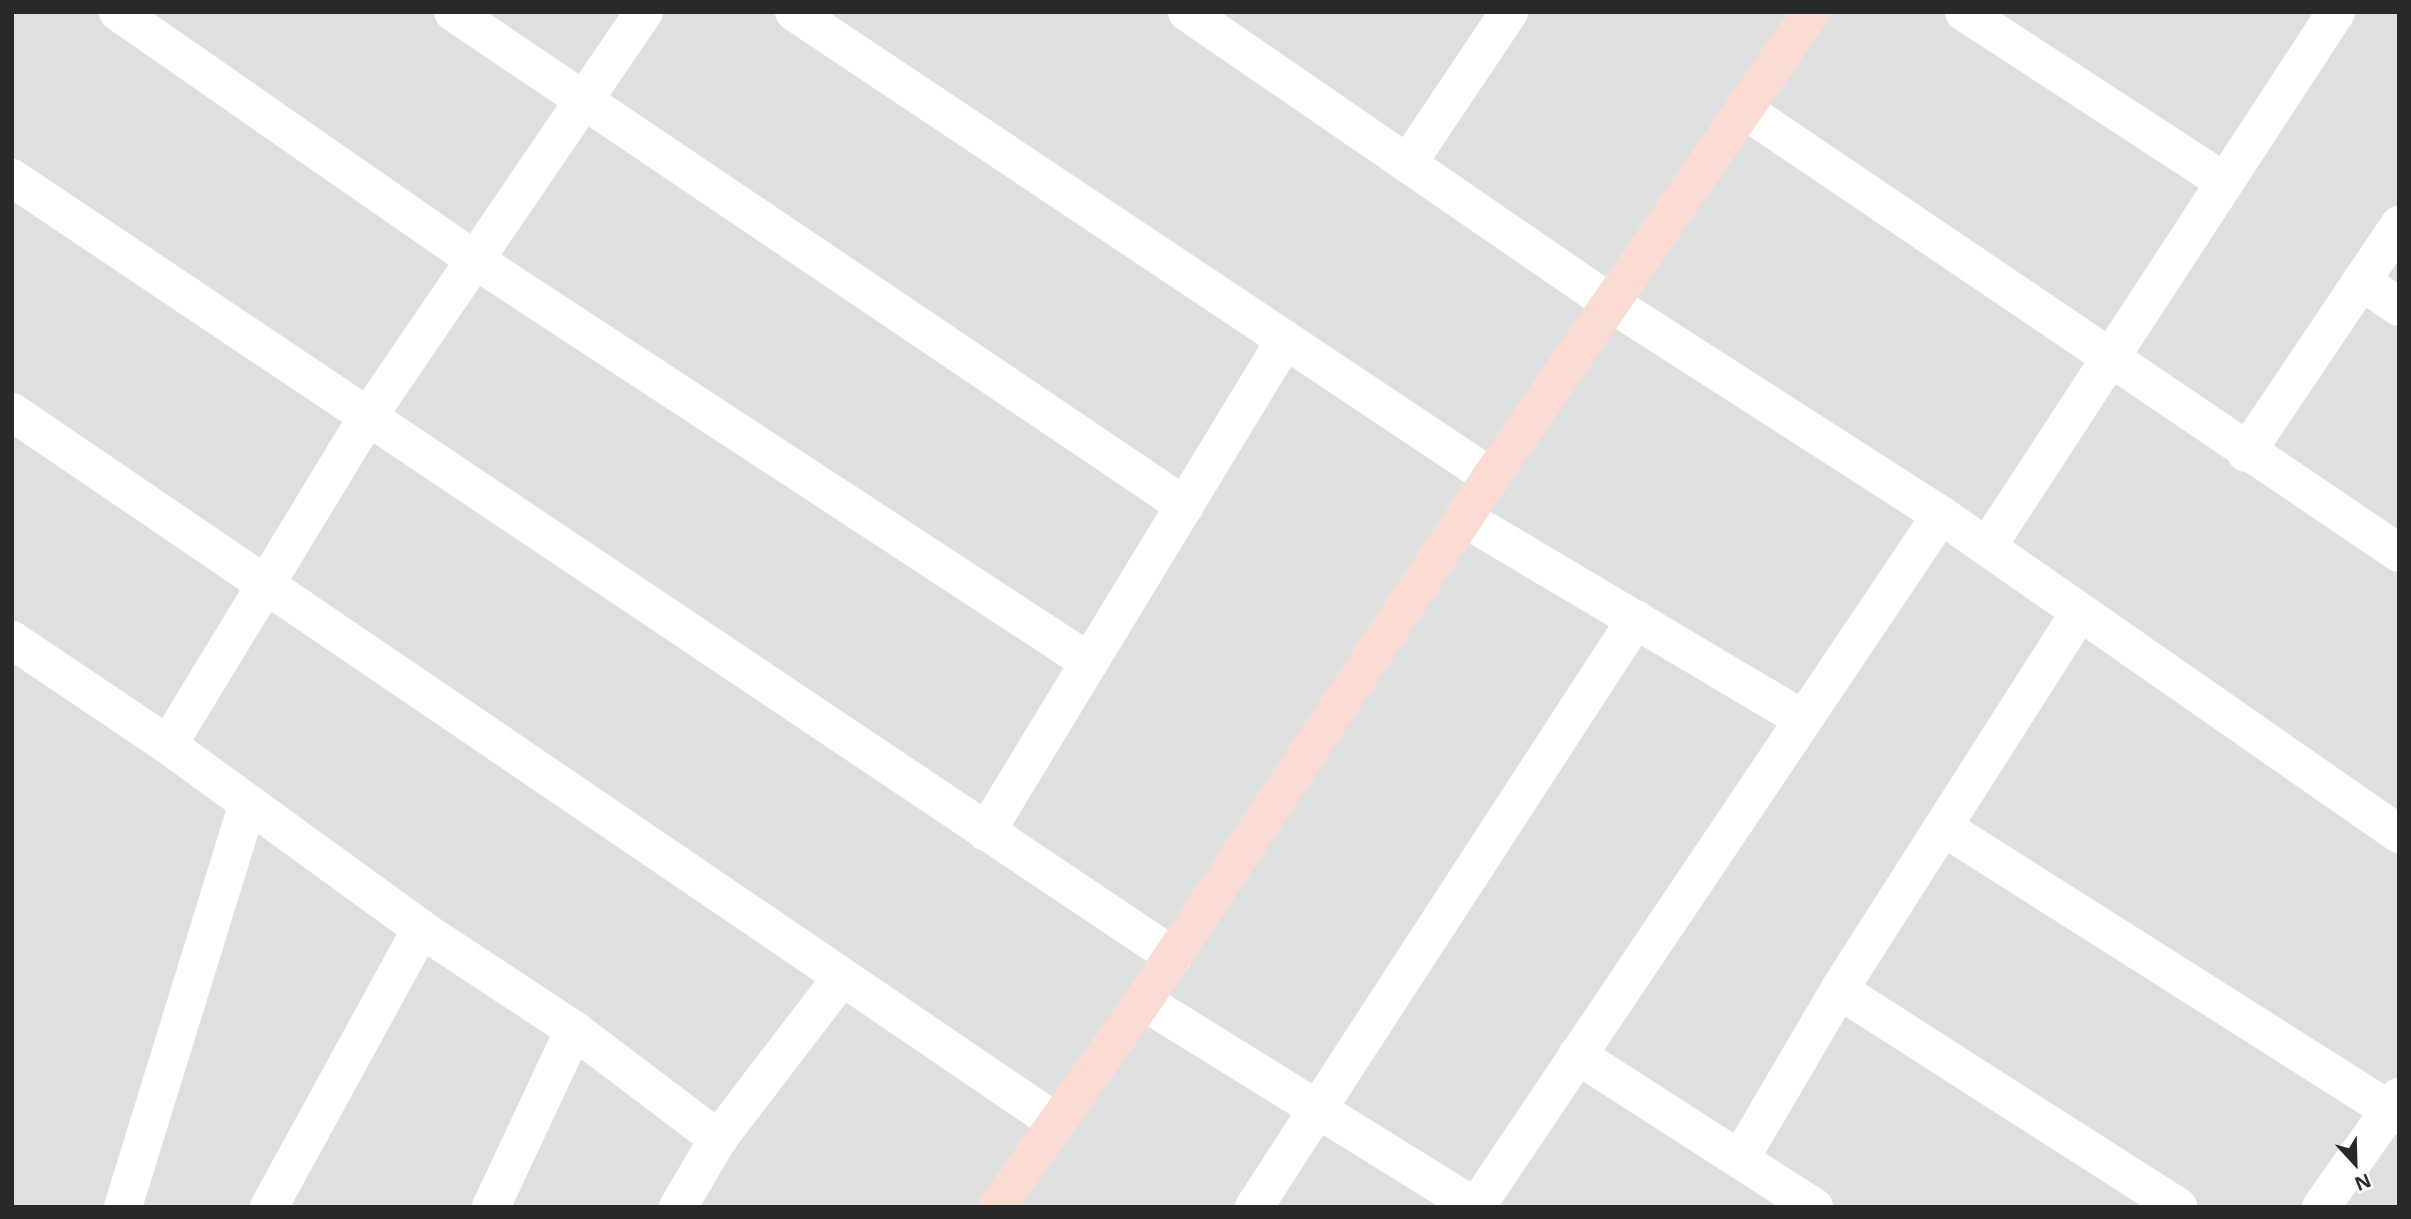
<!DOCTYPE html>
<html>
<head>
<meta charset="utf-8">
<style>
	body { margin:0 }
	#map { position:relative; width:2411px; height:1219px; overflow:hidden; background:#dedfe0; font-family:"Open Sans",sans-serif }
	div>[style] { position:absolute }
	.street>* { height:38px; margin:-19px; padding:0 19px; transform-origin:19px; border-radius:19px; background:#fff }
	.secondary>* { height:38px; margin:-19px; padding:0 19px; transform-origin:19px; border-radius:19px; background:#fbdcd3 }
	span { translate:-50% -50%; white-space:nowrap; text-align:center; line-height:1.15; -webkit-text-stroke:7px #fff; paint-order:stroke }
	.frame { position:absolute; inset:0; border:14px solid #282929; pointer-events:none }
	.north { position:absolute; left:2320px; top:1128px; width:70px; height:70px; -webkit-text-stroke:5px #fff; paint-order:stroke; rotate:158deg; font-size:19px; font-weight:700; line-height:28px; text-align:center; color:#282929 }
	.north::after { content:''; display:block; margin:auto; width:24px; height:32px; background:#282929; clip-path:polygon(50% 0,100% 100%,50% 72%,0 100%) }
</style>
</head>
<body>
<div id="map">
	<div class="street">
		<div style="left:118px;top:12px;width:435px;rotate:34.8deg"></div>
		<div style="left:475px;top:260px;width:734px;rotate:33.21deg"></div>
		<div style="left:453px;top:12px;width:883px;rotate:34.01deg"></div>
		<div style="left:794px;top:12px;width:838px;rotate:33.71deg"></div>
		<div style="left:1187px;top:12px;width:512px;rotate:34.5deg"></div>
		<div style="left:1609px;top:302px;width:394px;rotate:32.7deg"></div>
		<div style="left:1941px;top:515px;width:558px;rotate:34.86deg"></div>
		<div style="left:1964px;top:12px;width:309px;rotate:33.1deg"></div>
		<div style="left:1746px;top:111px;width:789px;rotate:34.09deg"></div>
		<div style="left:1408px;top:163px;width:182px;rotate:-56.2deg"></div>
		<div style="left:12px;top:178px;width:1398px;rotate:33.83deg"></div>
		<div style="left:2361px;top:281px;width:46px;rotate:34.4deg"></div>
		<div style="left:12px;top:412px;width:1260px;rotate:34.23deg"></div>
		<div style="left:2246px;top:453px;width:275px;rotate:-56.1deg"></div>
		<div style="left:1464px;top:518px;width:394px;rotate:30.7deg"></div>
		<div style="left:1987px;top:547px;width:639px;rotate:-56.88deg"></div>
		<div style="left:12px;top:640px;width:188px;rotate:33.9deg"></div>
		<div style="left:168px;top:745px;width:313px;rotate:36deg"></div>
		<div style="left:421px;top:929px;width:183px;rotate:33.4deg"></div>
		<div style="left:574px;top:1030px;width:181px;rotate:37.1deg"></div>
		<div style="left:168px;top:745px;width:383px;rotate:-58.7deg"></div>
		<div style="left:367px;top:418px;width:491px;rotate:-55.7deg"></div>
		<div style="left:1943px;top:827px;width:540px;rotate:32.37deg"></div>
		<div style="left:986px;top:832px;width:576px;rotate:-58.71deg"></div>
		<div style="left:1839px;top:990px;width:403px;rotate:32.6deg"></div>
		<div style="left:1143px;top:1001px;width:391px;rotate:31.8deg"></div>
		<div style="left:1577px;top:1055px;width:282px;rotate:32.7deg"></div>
		<div style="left:1740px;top:1159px;width:196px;rotate:-59.6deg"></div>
		<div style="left:1839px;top:990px;width:448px;rotate:-57.5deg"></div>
		<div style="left:123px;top:1207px;width:419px;rotate:-72.8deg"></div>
		<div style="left:269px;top:1207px;width:317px;rotate:-61.3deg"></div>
		<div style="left:491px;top:1207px;width:195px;rotate:-64.9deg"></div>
		<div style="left:678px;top:1207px;width:79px;rotate:-59.5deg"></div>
		<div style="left:718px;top:1139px;width:203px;rotate:-52.6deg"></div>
		<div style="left:1254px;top:1207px;width:701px;rotate:-56.99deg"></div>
		<div style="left:1476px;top:1207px;width:834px;rotate:-56.1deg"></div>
		<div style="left:2321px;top:1207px;width:135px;rotate:-54.7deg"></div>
	</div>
	<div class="secondary">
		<div style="left:997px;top:1207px;width:252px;rotate:-54.7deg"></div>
		<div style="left:1143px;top:1001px;width:629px;rotate:-56.41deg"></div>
		<div style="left:1491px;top:477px;width:564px;rotate:-55.47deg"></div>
	</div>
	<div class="frame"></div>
	<div class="north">N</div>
</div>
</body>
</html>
